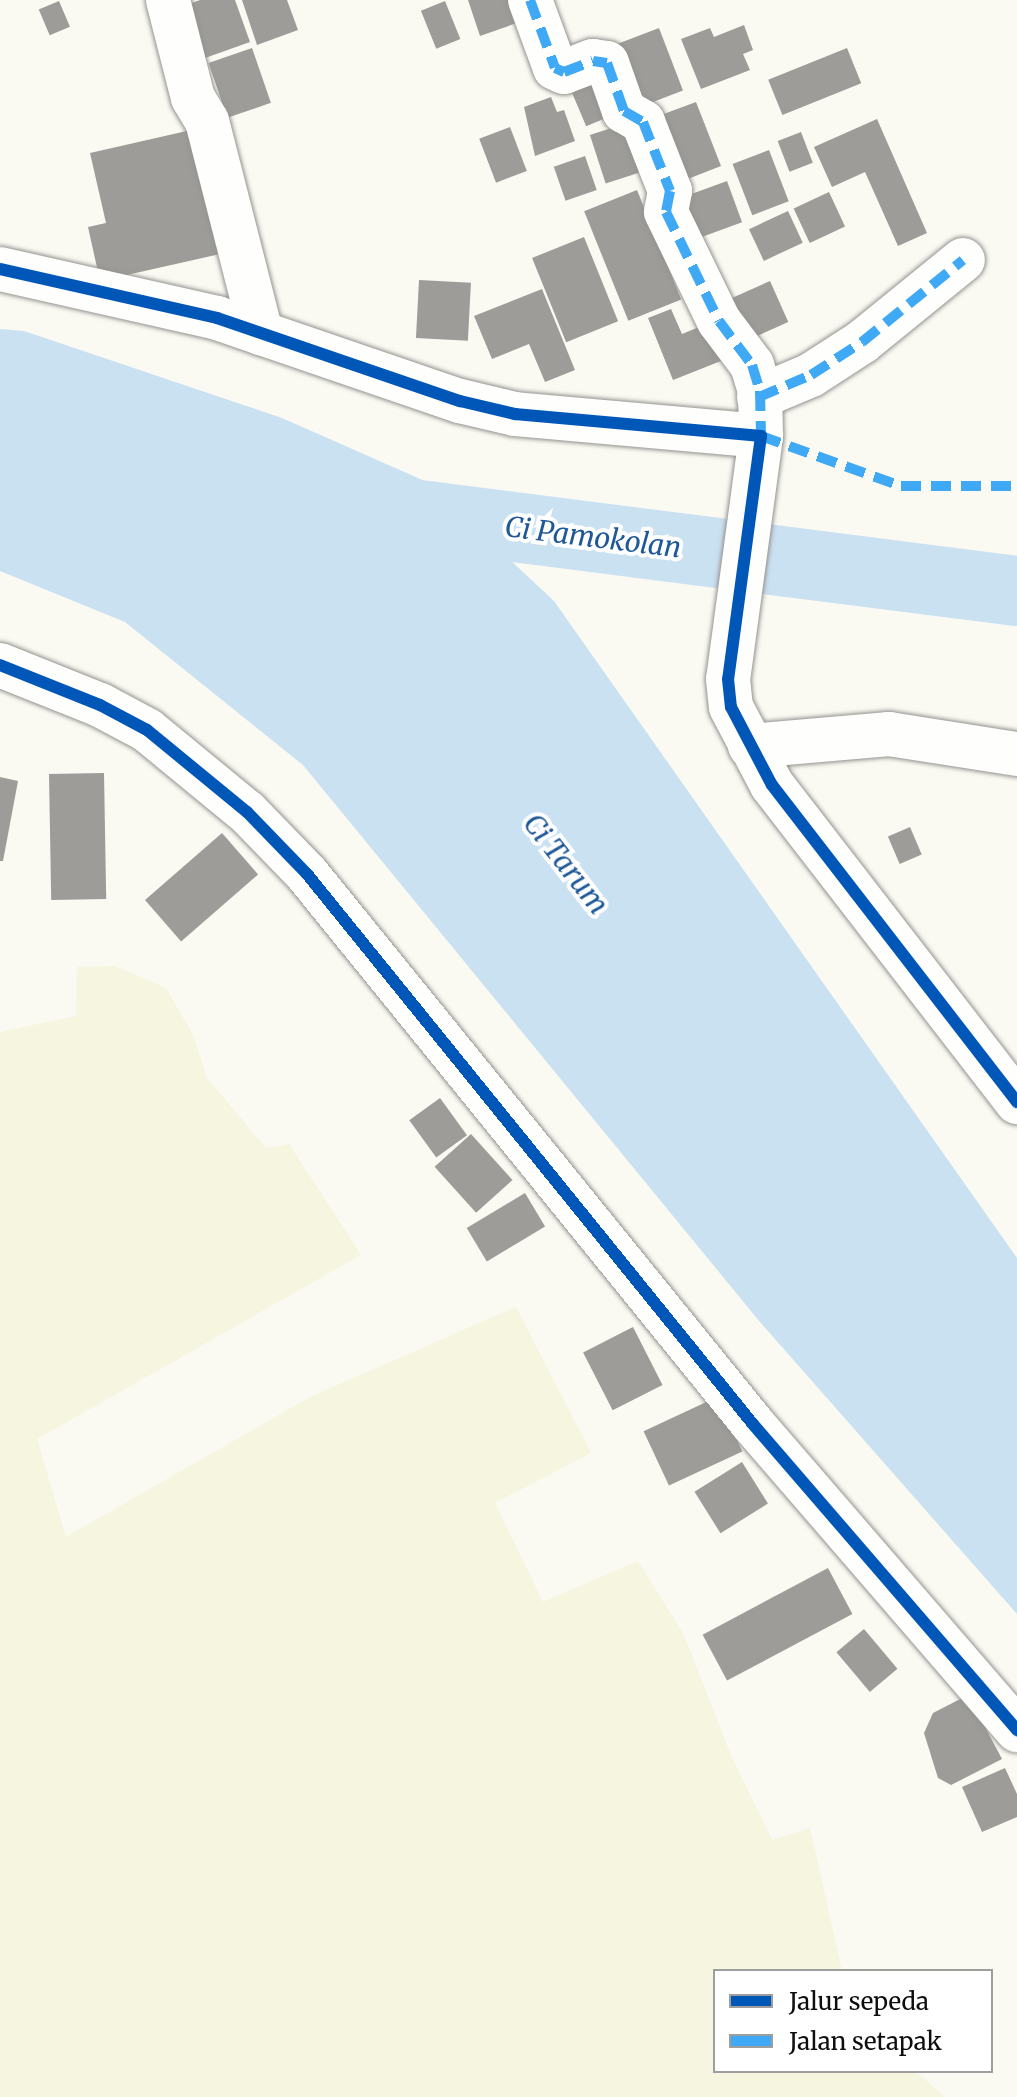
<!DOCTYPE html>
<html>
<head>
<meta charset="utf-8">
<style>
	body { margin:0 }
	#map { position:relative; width:1017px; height:2097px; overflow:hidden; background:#faf9f2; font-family:Merriweather,serif }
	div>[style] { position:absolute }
	.farmland>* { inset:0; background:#f6f5df }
	.water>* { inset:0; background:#cae1f2 }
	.river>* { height:70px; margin:-35px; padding:0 35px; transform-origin:35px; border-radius:35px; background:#cae1f2 }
	.building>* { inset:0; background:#9d9c98; transform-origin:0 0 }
	.roads { filter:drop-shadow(0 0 2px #949390) drop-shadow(0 0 2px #949390) }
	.minor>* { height:44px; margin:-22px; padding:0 22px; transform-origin:22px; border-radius:22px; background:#fefefd }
	.quiet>* { height:10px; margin-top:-5px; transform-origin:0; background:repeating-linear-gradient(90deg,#3fa9f5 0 20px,transparent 0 30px) }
	.cycleway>* { height:12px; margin:-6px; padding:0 6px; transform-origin:6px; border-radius:6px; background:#0057b8 }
	span { translate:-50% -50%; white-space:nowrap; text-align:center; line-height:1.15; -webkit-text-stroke:8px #fff; paint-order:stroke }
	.water-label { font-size:28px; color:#1e5898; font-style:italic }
	.legend { position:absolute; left:713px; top:1969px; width:280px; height:104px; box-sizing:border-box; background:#fff; border:2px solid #9e9e9e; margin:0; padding:10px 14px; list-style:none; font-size:24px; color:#0d0d0d }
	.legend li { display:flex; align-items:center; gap:16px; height:40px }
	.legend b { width:40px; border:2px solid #9e9e9e }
</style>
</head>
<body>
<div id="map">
	<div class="farmland">
		<div style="clip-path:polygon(115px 966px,166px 988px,194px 1037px,207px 1078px,266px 1148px,289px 1144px,361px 1255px,37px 1439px,66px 1537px,310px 1397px,516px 1307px,591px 1453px,495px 1503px,543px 1602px,638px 1561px,684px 1635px,730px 1753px,772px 1840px,810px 1828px,842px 1971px,715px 1971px,715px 2071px,915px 2071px,945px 2097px,0 2097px,0 1032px,76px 1016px,77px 967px)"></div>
	</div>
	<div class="water">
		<div style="clip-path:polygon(0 329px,24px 331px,282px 418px,427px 482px,554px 601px,1017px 1258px,1017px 1614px,760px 1322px,303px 765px,125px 622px,0 571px)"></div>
	</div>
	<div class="river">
		<div style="left:372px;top:509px;width:650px;rotate:7.25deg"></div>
	</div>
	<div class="building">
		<div style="clip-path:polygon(200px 0,235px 0,250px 42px,205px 58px,186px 5px)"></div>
		<div style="clip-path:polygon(242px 0,287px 0,298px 30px,257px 45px)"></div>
		<div style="clip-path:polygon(468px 0,521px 0,528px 19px,480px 36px)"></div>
		<div style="left:59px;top:1px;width:28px;height:22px;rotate:67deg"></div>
		<div style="left:445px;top:1px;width:41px;height:26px;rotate:68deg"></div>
		<div style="clip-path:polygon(744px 25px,753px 50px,743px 54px,750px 70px,701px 89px,681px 39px,710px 28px,714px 37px)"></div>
		<div style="left:659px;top:28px;width:67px;height:49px;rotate:69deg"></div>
		<div style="left:252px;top:48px;width:58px;height:46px;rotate:71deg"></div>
		<div style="left:847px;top:48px;width:38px;height:85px;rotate:68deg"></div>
		<div style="left:604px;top:71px;width:44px;height:38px;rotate:67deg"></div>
		<div style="clip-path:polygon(551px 97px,557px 112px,564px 110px,575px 141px,535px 156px,524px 107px)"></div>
		<div style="clip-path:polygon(696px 102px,721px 166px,680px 182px,661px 115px)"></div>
		<div style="clip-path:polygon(877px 119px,927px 233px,898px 246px,865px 172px,832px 187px,814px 147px)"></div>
		<div style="left:627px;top:123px;width:51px;height:39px;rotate:72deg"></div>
		<div style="left:510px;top:127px;width:47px;height:33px;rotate:69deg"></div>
		<div style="clip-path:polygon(200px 128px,229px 252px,100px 281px,88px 227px,106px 223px,90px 153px)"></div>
		<div style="left:801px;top:132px;width:33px;height:25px;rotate:69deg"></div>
		<div style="left:769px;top:150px;width:55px;height:39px;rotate:69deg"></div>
		<div style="left:585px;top:156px;width:36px;height:33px;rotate:71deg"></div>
		<div style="left:727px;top:181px;width:44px;height:51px;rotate:70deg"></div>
		<div style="left:637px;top:190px;width:118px;height:57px;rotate:68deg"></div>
		<div style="left:829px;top:192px;width:38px;height:39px;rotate:65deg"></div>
		<div style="left:788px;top:211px;width:35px;height:43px;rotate:65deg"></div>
		<div style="left:584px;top:237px;width:91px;height:56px;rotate:68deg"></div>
		<div style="left:419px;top:280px;width:52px;height:58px;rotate:3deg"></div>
		<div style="left:770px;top:281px;width:45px;height:49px;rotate:66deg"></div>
		<div style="clip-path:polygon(542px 289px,575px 370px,545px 382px,529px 344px,492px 359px,474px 316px)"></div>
		<div style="clip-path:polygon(671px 309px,682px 334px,716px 320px,731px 357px,673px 380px,648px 318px)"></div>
		<div style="left:104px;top:773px;width:126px;height:55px;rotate:89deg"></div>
		<div style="clip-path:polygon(0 777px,18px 781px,3px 861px,0 861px)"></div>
		<div style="left:910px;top:827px;width:30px;height:24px;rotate:67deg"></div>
		<div style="left:222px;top:833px;width:55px;height:102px;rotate:49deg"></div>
		<div style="left:440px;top:1098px;width:46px;height:38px;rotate:54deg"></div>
		<div style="left:471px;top:1134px;width:62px;height:49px;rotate:48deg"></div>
		<div style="left:525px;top:1193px;width:39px;height:68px;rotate:59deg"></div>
		<div style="left:633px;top:1327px;width:65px;height:56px;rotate:63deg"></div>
		<div style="left:717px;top:1397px;width:60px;height:81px;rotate:65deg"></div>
		<div style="left:742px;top:1462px;width:49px;height:56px;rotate:58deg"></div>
		<div style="left:828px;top:1568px;width:52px;height:142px;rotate:62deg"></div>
		<div style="left:864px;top:1629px;width:52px;height:36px;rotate:50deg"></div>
		<div style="clip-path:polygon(968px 1695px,1002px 1759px,951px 1785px,938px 1778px,924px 1733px,933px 1713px)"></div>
		<div style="clip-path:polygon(1005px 1768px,1017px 1794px,1017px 1817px,982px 1832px,962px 1787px)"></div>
	</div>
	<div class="roads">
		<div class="minor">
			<div style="left:168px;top:0;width:101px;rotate:75.7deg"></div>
			<div style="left:193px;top:98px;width:27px;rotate:59deg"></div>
			<div style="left:207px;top:121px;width:219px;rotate:75.7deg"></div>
			<div style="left:530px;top:0;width:72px;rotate:69.8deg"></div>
			<div style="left:555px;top:68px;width:10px;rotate:24deg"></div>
			<div style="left:564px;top:72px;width:31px;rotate:-21deg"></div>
			<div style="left:593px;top:61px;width:14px;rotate:8deg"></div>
			<div style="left:607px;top:63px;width:51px;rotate:70.5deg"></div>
			<div style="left:624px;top:111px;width:22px;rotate:30deg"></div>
			<div style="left:643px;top:122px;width:74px;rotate:68.6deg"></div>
			<div style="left:670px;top:191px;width:21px;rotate:101deg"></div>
			<div style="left:666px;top:212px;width:121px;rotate:64.1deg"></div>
			<div style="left:719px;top:321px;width:55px;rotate:53.1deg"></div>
			<div style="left:752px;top:365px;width:27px;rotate:73deg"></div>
			<div style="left:760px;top:391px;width:45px;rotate:88.7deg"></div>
			<div style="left:0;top:269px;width:222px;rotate:12.7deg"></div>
			<div style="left:217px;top:318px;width:257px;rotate:18.9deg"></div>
			<div style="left:460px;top:401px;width:57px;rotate:13.3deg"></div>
			<div style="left:515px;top:414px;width:247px;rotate:5.1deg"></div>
			<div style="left:761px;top:436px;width:245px;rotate:97.7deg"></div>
			<div style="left:728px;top:679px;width:28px;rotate:84deg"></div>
			<div style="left:731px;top:707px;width:88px;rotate:62.3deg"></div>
			<div style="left:772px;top:785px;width:401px;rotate:52.3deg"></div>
			<div style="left:759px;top:397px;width:56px;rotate:-22.9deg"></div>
			<div style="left:811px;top:375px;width:61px;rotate:-32.9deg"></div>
			<div style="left:862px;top:342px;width:130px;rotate:-39.1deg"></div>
			<div style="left:0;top:665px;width:108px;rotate:21.8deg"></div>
			<div style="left:100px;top:705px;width:53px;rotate:28deg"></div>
			<div style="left:147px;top:730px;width:129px;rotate:39.4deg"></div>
			<div style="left:247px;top:812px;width:86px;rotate:45.9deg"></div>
			<div style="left:307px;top:874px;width:707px;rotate:50.97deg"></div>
			<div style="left:752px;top:1423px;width:406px;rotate:49.2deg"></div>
			<div style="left:750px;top:746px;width:140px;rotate:-4.9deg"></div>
			<div style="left:889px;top:734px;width:130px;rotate:8.9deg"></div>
		</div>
	</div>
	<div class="quiet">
		<div style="left:530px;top:0;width:72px;rotate:69.8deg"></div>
		<div style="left:555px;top:68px;width:10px;rotate:24deg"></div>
		<div style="left:564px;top:72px;width:31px;rotate:-21deg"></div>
		<div style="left:593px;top:61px;width:14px;rotate:8deg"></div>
		<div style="left:607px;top:63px;width:51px;rotate:70.5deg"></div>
		<div style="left:624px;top:111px;width:22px;rotate:30deg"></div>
		<div style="left:643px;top:122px;width:74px;rotate:68.6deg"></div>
		<div style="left:670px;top:191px;width:21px;rotate:101deg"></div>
		<div style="left:666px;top:212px;width:121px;rotate:64.1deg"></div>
		<div style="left:719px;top:321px;width:55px;rotate:53.1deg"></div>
		<div style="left:752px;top:365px;width:27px;rotate:73deg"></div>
		<div style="left:760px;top:391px;width:45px;rotate:88.7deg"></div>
		<div style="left:761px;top:436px;width:149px;rotate:19.7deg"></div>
		<div style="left:901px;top:486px;width:116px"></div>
		<div style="left:759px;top:397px;width:56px;rotate:-22.9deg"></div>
		<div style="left:811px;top:375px;width:61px;rotate:-32.9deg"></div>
		<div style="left:862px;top:342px;width:130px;rotate:-39.1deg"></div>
	</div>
	<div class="cycleway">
		<div style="left:0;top:269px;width:222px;rotate:12.7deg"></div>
		<div style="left:217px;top:318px;width:257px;rotate:18.9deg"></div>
		<div style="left:460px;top:401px;width:57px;rotate:13.3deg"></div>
		<div style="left:515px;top:414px;width:247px;rotate:5.1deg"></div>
		<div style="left:761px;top:436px;width:245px;rotate:97.7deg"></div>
		<div style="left:728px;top:679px;width:28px;rotate:84deg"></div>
		<div style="left:731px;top:707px;width:88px;rotate:62.3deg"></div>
		<div style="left:772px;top:785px;width:401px;rotate:52.3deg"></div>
		<div style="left:0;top:665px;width:108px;rotate:21.8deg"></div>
		<div style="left:100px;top:705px;width:53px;rotate:28deg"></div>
		<div style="left:147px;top:730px;width:129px;rotate:39.4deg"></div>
		<div style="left:247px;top:812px;width:86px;rotate:45.9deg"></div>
		<div style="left:307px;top:874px;width:707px;rotate:50.97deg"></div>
		<div style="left:752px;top:1423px;width:406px;rotate:49.2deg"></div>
	</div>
	<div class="water-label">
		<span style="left:593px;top:537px;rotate:7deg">Ci Pamokolan</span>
		<span style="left:566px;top:864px;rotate:52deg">Ci Tarum</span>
	</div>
	<ul class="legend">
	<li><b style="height:10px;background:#0057b8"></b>Jalur sepeda</li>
	<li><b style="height:10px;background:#3fa9f5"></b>Jalan setapak</li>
	</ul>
</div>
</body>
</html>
